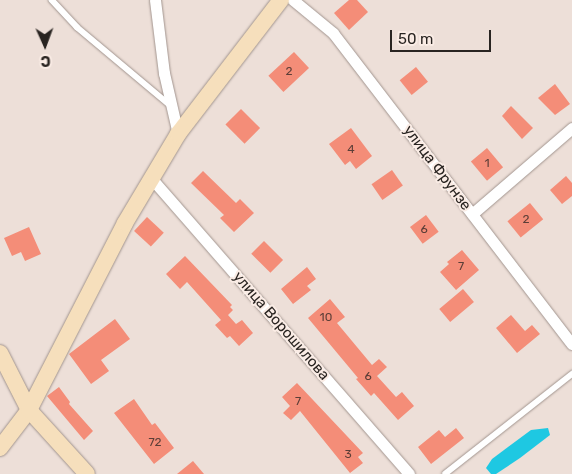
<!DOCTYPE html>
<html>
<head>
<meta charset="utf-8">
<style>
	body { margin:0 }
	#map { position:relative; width:572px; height:474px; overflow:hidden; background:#eddfd8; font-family:Rubik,sans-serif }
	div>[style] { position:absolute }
	.water>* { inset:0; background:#1ec8e2 }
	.building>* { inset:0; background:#f48d78; transform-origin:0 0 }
	.roads { filter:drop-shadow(0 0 1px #a2958f) drop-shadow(0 0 1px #a2958f) }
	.lane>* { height:5.5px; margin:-2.75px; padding:0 2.75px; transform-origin:2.75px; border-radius:2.75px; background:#fff }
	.street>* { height:11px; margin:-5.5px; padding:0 5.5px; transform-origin:5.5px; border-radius:5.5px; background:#fff }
	.secondary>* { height:16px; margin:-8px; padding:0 8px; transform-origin:8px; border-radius:8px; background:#f6dfbc }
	span { translate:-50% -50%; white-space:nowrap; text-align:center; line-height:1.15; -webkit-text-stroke:4px #faece5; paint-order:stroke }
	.number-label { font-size:12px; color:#5c3e37 }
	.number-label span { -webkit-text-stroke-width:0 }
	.street-label { font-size:15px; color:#292421 }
	.north { position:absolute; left:20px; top:20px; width:50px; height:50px; -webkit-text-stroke:4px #faece5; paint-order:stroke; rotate:178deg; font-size:14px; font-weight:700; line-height:20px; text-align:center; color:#292421 }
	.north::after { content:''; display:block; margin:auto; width:18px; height:22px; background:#292421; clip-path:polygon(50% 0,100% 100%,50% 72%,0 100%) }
	.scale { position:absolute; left:390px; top:30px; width:101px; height:22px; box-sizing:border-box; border:2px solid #292421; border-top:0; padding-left:6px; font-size:15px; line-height:18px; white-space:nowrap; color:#292421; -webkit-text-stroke:4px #faece5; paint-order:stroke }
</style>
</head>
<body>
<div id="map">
	<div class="water">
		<div style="clip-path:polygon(548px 428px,550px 435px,520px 458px,496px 474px,491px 474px,486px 468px,492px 459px,531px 430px)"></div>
	</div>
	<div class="building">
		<div style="clip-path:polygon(349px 0,357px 0,368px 12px,349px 30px,334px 13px)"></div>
		<div style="left:294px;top:52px;width:22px;height:35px;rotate:47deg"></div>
		<div style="left:416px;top:67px;width:19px;height:21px;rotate:51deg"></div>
		<div style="clip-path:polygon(555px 84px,570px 104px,555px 115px,538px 98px)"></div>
		<div style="clip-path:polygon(511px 106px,533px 128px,522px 139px,502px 116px)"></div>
		<div style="left:241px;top:109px;width:27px;height:22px;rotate:45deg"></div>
		<div style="clip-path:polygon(351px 128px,372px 156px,356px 169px,350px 161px,345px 165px,329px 144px)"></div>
		<div style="left:487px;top:148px;width:25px;height:21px;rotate:50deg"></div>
		<div style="left:392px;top:170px;width:19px;height:25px;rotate:55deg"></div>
		<div style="clip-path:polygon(203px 171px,236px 203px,240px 199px,254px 213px,234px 232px,220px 218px,224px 215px,191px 183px)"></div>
		<div style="clip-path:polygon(566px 176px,572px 183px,572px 196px,562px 204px,550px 190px)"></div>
		<div style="left:530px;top:203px;width:21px;height:29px;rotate:51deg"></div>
		<div style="left:426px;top:215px;width:21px;height:20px;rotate:53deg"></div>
		<div style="left:147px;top:217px;width:23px;height:19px;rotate:43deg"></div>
		<div style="clip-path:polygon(29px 227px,41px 254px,25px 261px,21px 252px,12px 256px,4px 238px)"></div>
		<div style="left:264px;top:241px;width:27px;height:18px;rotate:45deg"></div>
		<div style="clip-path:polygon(462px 250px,479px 270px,456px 290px,440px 272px,449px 264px,447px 262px)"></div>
		<div style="clip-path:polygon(185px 256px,232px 305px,230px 307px,233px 310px,228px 315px,236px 324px,242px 320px,253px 333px,239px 346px,230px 336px,227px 338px,215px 325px,221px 320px,187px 282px,180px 289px,166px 274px)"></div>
		<div style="clip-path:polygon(307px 267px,316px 279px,307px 286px,311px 290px,293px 304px,281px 289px)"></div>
		<div style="left:463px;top:289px;width:17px;height:31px;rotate:50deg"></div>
		<div style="clip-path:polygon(330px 299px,345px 317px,337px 323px,372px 365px,379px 359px,387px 367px,377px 376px,396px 397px,402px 392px,414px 406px,398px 420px,374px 393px,371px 396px,356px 379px,358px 378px,308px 318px)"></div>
		<div style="clip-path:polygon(511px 315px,525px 331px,532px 325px,540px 334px,517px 353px,496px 328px)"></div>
		<div style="clip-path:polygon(115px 319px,130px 339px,101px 360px,109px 371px,91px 384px,69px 354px)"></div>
		<div style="clip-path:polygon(297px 383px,363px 453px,358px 457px,363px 463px,350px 473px,300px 411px,291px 420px,283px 413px,290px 406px,282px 397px)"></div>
		<div style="clip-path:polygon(59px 387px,70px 402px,69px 404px,93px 431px,84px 440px,47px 396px)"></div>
		<div style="clip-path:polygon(134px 399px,152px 425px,155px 423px,174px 448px,154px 464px,114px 413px)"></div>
		<div style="clip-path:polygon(456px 428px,464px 438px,431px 464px,418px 447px,439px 430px,445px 437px)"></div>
		<div style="clip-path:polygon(193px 461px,204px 474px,177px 474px)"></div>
	</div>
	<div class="roads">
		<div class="lane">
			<div style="left:52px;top:0;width:37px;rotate:47deg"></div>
			<div style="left:77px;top:27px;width:121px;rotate:40deg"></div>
			<div style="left:445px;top:474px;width:162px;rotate:-38.2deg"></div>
		</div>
		<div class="street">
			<div style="left:155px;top:0;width:74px;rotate:83deg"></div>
			<div style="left:164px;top:73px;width:63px;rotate:77.1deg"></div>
			<div style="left:293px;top:0;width:52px;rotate:39.5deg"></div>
			<div style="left:333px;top:33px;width:392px;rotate:52.5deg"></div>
			<div style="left:152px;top:179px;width:391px;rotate:48.9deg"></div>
			<div style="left:472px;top:214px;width:132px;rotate:-40.7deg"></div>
		</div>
		<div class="secondary">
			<div style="left:0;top:353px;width:64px;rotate:63deg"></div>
			<div style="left:29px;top:410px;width:86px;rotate:47.8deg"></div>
			<div style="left:0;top:448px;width:48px;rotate:-52.7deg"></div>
			<div style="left:29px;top:410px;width:210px;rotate:-62.8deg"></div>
			<div style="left:125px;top:223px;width:104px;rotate:-59.2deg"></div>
			<div style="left:178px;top:134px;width:169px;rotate:-52.5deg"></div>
		</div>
	</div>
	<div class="number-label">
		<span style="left:289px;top:72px">2</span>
		<span style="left:351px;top:150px">4</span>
		<span style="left:487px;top:164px">1</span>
		<span style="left:526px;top:220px">2</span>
		<span style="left:424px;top:230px">6</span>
		<span style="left:461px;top:267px">7</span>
		<span style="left:326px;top:318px">10</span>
		<span style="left:368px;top:377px">6</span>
		<span style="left:298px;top:402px">7</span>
		<span style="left:155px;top:443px">72</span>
		<span style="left:348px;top:455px">3</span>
	</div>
	<div class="street-label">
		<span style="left:437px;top:168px;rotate:53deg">улица Фрунзе</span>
		<span style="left:281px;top:326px;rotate:49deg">улица Ворошилова</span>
	</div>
	<div class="north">С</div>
	<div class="scale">50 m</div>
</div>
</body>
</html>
